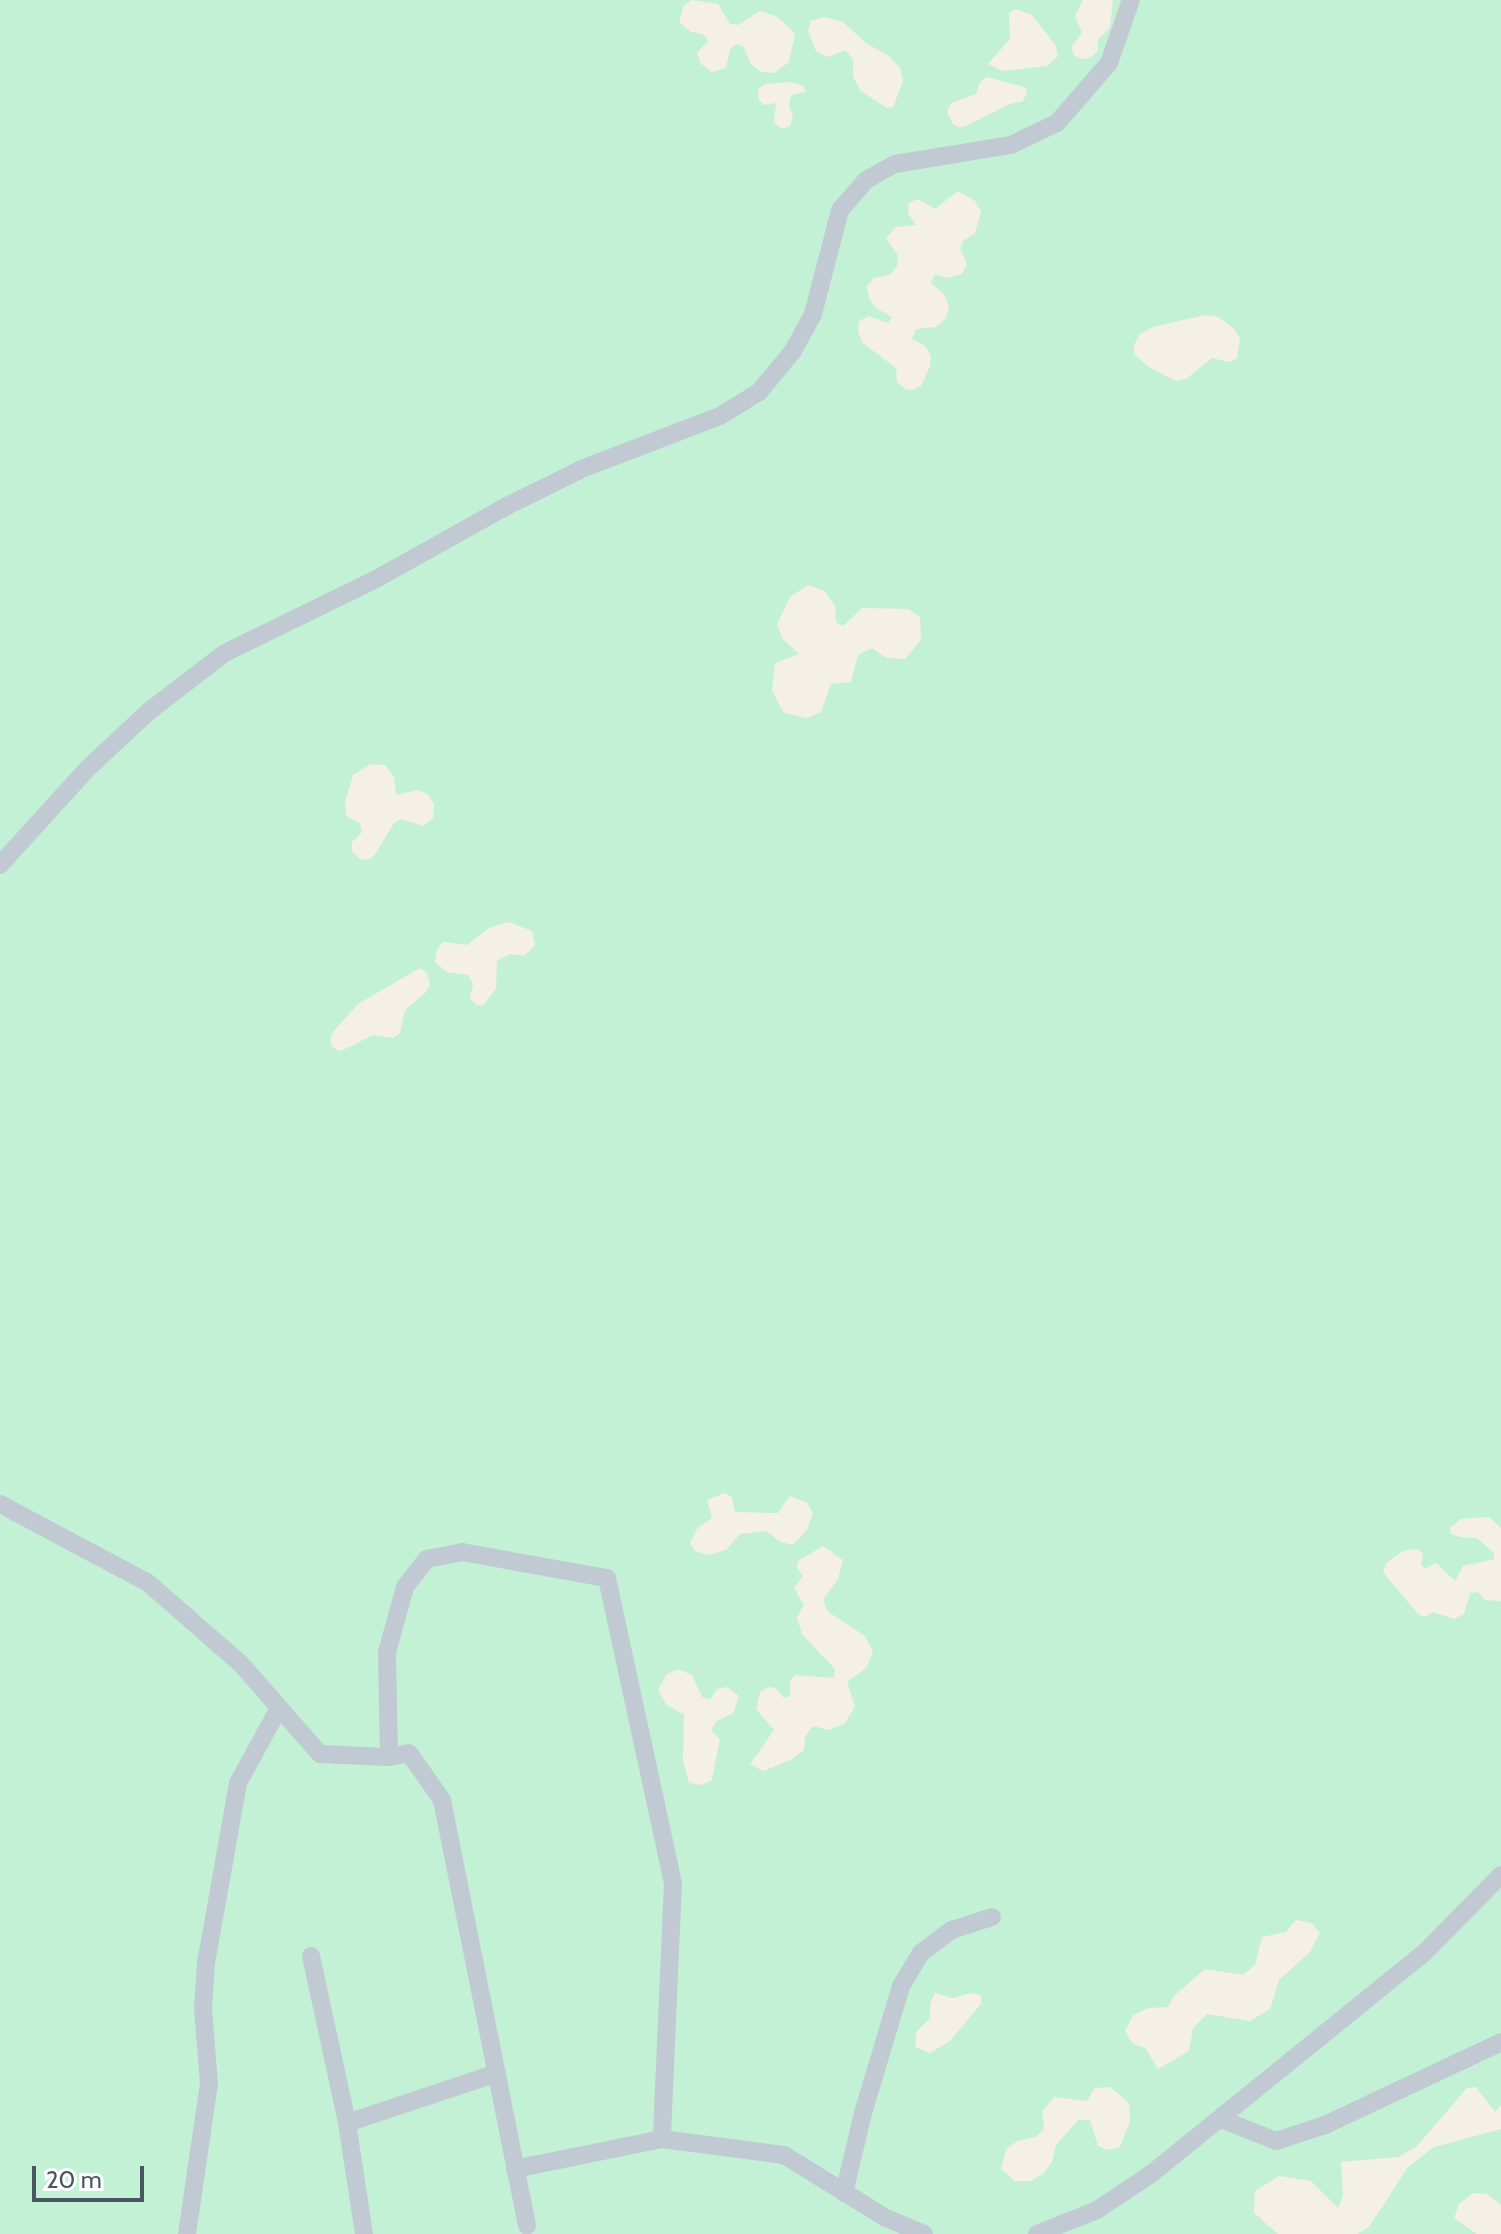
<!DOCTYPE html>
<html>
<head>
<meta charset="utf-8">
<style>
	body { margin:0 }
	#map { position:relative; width:1501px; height:2234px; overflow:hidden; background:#f5f3f3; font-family:Cabin,sans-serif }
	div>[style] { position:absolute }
	.green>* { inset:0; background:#c3f1d5; transform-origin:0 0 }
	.sand>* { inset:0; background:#f5f0e5 }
	.service>* { height:18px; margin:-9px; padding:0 9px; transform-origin:9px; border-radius:9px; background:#c1cad2 }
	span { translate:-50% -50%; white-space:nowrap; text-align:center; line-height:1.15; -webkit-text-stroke:6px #fff; paint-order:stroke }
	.scale { position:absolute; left:32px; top:2166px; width:112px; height:36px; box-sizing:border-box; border:4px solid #4a5661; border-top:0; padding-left:10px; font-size:24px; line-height:28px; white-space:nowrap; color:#4a5661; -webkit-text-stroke:6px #fff; paint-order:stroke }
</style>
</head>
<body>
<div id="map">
	<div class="green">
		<div style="left:0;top:0;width:1501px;height:2234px"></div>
	</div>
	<div class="sand">
		<div style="clip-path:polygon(692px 0,718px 4px,730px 24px,738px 25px,760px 11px,776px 16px,795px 33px,789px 62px,774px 73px,761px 72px,751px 64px,743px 46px,737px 44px,730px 49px,726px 68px,712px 72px,701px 64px,697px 53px,708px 41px,703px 34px,691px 32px,679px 22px,684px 5px)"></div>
		<div style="clip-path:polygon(1083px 0,1113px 0,1110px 27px,1098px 40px,1098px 51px,1090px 58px,1081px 59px,1074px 55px,1071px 47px,1082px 33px,1075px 16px)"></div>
		<div style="clip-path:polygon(1015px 9px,1032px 15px,1056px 46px,1058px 56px,1047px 66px,1003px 71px,988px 64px,1010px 39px,1009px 13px)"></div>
		<div style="clip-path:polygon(824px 17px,843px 22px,867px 44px,888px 55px,900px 68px,903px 81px,893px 107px,887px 108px,861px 91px,853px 77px,853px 60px,846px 50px,828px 57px,816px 51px,808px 31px,811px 21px)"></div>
		<div style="clip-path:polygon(987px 77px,1025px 87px,1027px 93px,1022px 102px,1012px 103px,968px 125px,960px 128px,953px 124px,947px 112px,951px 103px,976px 94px,980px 82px)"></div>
		<div style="clip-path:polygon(792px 82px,803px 86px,806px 92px,791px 95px,789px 105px,793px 116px,790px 126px,783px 129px,774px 123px,776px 103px,764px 105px,759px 100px,758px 90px,765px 84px)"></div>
		<div style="clip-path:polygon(958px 191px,975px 201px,981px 212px,975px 233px,963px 241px,960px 249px,967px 264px,962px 274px,947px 278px,935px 274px,931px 283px,944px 294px,949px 306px,946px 318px,936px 327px,916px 329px,912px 339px,925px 346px,931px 356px,930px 366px,921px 386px,912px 390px,905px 389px,897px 382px,896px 368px,863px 343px,858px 332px,859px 321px,869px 316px,888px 323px,892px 317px,876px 308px,869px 298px,867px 286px,874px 278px,890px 275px,898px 264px,897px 254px,886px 238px,896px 227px,916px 225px,908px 213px,909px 203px,918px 199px,935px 209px)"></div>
		<div style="clip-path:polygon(1205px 315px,1218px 317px,1233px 328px,1240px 338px,1237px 358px,1229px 362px,1212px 358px,1186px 379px,1176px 381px,1150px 368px,1134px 354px,1134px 345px,1140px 334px,1153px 327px)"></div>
		<div style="clip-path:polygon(808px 585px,825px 591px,835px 606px,836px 622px,843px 626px,862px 608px,908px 609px,920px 617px,921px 640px,905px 659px,886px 658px,872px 648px,858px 655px,851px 682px,831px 684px,821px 712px,807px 718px,784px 713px,772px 691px,775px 663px,799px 654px,782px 638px,777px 624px,790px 597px)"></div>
		<div style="clip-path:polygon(371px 764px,385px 765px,394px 777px,396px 795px,418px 790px,428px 795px,434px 804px,433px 818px,423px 826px,401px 819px,394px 823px,376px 853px,370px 859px,361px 860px,352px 851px,352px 842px,362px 832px,360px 823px,346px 816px,345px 802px,353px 775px)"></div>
		<div style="clip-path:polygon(509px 922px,532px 931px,535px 946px,524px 956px,510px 954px,497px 961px,496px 989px,483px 1005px,476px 1005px,470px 998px,473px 984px,468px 975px,447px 972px,435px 962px,437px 949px,443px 942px,467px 945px,489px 928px)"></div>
		<div style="clip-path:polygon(420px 968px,427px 973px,430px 984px,426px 992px,405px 1010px,400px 1033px,393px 1038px,373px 1035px,341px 1051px,333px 1048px,330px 1040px,333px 1032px,358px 1004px)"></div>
		<div style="clip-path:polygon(725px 1493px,732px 1497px,735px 1512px,778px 1513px,790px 1496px,807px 1503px,813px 1513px,807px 1530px,793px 1545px,781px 1542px,766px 1531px,740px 1534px,726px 1550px,709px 1555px,695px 1551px,690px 1543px,697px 1529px,712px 1518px,707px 1500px)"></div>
		<div style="clip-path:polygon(1489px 1517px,1501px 1528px,1501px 1601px,1485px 1600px,1478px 1592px,1470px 1593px,1464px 1614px,1454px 1619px,1433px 1612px,1424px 1617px,1418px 1614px,1383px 1572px,1386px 1563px,1403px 1551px,1416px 1549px,1423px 1553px,1421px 1565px,1425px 1569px,1436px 1563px,1455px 1581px,1463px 1566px,1494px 1559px,1494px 1553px,1477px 1538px,1460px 1537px,1451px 1534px,1450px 1528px,1461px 1519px)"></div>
		<div style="clip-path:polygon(823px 1546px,843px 1560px,838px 1579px,823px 1599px,827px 1611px,865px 1636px,873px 1652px,866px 1668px,847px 1682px,855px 1707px,844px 1724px,829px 1730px,813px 1726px,805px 1736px,804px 1750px,790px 1760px,763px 1771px,750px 1764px,774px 1730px,756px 1709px,760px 1692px,768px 1687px,775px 1688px,784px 1698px,790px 1696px,790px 1682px,795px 1675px,834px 1678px,835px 1669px,802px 1634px,797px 1618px,804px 1605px,794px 1588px,803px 1576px,797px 1568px,798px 1561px)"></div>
		<div style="clip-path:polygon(678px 1669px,692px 1675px,702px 1697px,710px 1700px,717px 1689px,727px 1687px,739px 1696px,733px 1713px,716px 1722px,711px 1730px,720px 1739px,712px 1780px,702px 1785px,689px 1783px,683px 1760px,684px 1715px,667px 1705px,658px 1690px,667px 1674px)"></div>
		<div style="clip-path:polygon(1296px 1920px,1312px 1923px,1320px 1933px,1310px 1952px,1279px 1980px,1270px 2009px,1250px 2021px,1207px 2014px,1193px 2028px,1189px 2051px,1158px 2069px,1146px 2049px,1132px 2043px,1125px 2031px,1133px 2015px,1149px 2008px,1168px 2007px,1174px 1996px,1205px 1969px,1243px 1975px,1255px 1965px,1262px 1937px,1286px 1932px)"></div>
		<div style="clip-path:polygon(935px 1993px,952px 1998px,972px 1993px,981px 1995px,981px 2004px,950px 2041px,930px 2053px,915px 2047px,916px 2032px,930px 2018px,930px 2004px)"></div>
		<div style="clip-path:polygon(1110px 2087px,1129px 2103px,1130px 2121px,1120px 2147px,1107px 2150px,1098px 2146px,1090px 2120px,1078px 2120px,1056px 2145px,1052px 2162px,1044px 2173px,1031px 2181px,1015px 2181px,1001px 2169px,1006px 2150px,1017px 2141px,1036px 2137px,1044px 2129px,1042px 2112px,1054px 2097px,1087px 2101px,1095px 2088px)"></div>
		<div style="clip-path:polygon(1476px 2087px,1495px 2112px,1501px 2105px,1501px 2129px,1434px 2147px,1408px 2167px,1369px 2227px,1357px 2234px,1278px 2234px,1254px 2213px,1255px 2191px,1279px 2176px,1311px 2181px,1338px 2208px,1343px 2196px,1341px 2162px,1398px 2157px,1417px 2146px,1467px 2088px)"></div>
		<div style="clip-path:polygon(1473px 2193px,1487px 2194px,1501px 2205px,1501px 2234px,1477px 2234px,1454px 2218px,1459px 2204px)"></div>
	</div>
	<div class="service">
		<div style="left:0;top:865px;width:131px;rotate:-47.8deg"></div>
		<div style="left:88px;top:768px;width:82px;rotate:-43deg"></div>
		<div style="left:148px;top:712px;width:97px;rotate:-37.5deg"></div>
		<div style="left:225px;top:653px;width:170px;rotate:-26.1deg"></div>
		<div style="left:378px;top:578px;width:148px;rotate:-29.2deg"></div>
		<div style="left:507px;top:506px;width:86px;rotate:-26.3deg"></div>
		<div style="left:584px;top:468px;width:146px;rotate:-20.9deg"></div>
		<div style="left:720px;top:416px;width:46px;rotate:-31.6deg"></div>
		<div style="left:759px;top:392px;width:53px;rotate:-50.3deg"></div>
		<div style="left:793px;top:351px;width:42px;rotate:-61.6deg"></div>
		<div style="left:813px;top:314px;width:107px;rotate:-75.4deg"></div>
		<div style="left:840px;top:210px;width:40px;rotate:-49deg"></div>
		<div style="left:866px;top:180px;width:33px;rotate:-29deg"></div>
		<div style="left:895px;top:164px;width:118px;rotate:-9.3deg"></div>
		<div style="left:1011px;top:145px;width:51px;rotate:-25.6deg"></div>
		<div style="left:1057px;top:123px;width:79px;rotate:-49.1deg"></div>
		<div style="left:1109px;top:63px;width:67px;rotate:-70.8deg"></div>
		<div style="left:0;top:1504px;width:166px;rotate:28deg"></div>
		<div style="left:147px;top:1582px;width:123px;rotate:41.1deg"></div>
		<div style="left:240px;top:1663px;width:121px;rotate:48.7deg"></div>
		<div style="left:320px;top:1754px;width:69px;rotate:2.5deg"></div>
		<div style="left:389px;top:1757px;width:105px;rotate:-91.1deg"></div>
		<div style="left:387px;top:1652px;width:67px;rotate:-74.5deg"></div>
		<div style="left:405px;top:1587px;width:36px;rotate:-52deg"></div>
		<div style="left:427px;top:1559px;width:36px;rotate:-11deg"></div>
		<div style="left:462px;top:1552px;width:147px;rotate:10.2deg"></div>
		<div style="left:607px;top:1578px;width:312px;rotate:77.8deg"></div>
		<div style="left:673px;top:1883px;width:256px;rotate:92.5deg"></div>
		<div style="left:662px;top:2139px;width:150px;rotate:168.5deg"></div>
		<div style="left:389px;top:1757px;width:20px;rotate:-11deg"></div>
		<div style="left:409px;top:1753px;width:57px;rotate:54.9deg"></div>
		<div style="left:442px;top:1800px;width:434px;rotate:78.7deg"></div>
		<div style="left:311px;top:1956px;width:171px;rotate:77.8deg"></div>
		<div style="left:347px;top:2123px;width:112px;rotate:81.3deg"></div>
		<div style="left:1221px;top:2119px;width:59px;rotate:21.8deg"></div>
		<div style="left:1276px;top:2141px;width:52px;rotate:-18.1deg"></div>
		<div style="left:1325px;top:2125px;width:195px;rotate:-25.2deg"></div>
		<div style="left:347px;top:2123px;width:158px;rotate:-18.4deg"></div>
		<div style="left:662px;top:2139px;width:123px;rotate:7.5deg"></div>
		<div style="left:784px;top:2155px;width:120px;rotate:31.7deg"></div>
		<div style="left:886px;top:2218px;width:41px;rotate:22.8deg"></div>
		<div style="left:844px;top:2193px;width:82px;rotate:-76.6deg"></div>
		<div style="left:863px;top:2113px;width:133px;rotate:-73.3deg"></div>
		<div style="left:901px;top:1986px;width:39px;rotate:-59deg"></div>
		<div style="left:921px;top:1953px;width:39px;rotate:-37deg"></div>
		<div style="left:952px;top:1930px;width:42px;rotate:-18deg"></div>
		<div style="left:187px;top:2234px;width:152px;rotate:-81.7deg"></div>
		<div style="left:209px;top:2084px;width:76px;rotate:-94.5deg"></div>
		<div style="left:203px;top:2008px;width:45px;rotate:-86.2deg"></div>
		<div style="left:206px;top:1963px;width:183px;rotate:-79.9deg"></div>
		<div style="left:238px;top:1783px;width:83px;rotate:-61.3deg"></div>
		<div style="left:1037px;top:2234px;width:65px;rotate:-21.8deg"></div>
		<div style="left:1097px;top:2210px;width:65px;rotate:-33.7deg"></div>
		<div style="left:1151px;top:2174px;width:353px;rotate:-39deg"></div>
		<div style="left:1425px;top:1952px;width:108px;rotate:-45.4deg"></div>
	</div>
	<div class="scale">20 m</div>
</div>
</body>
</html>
